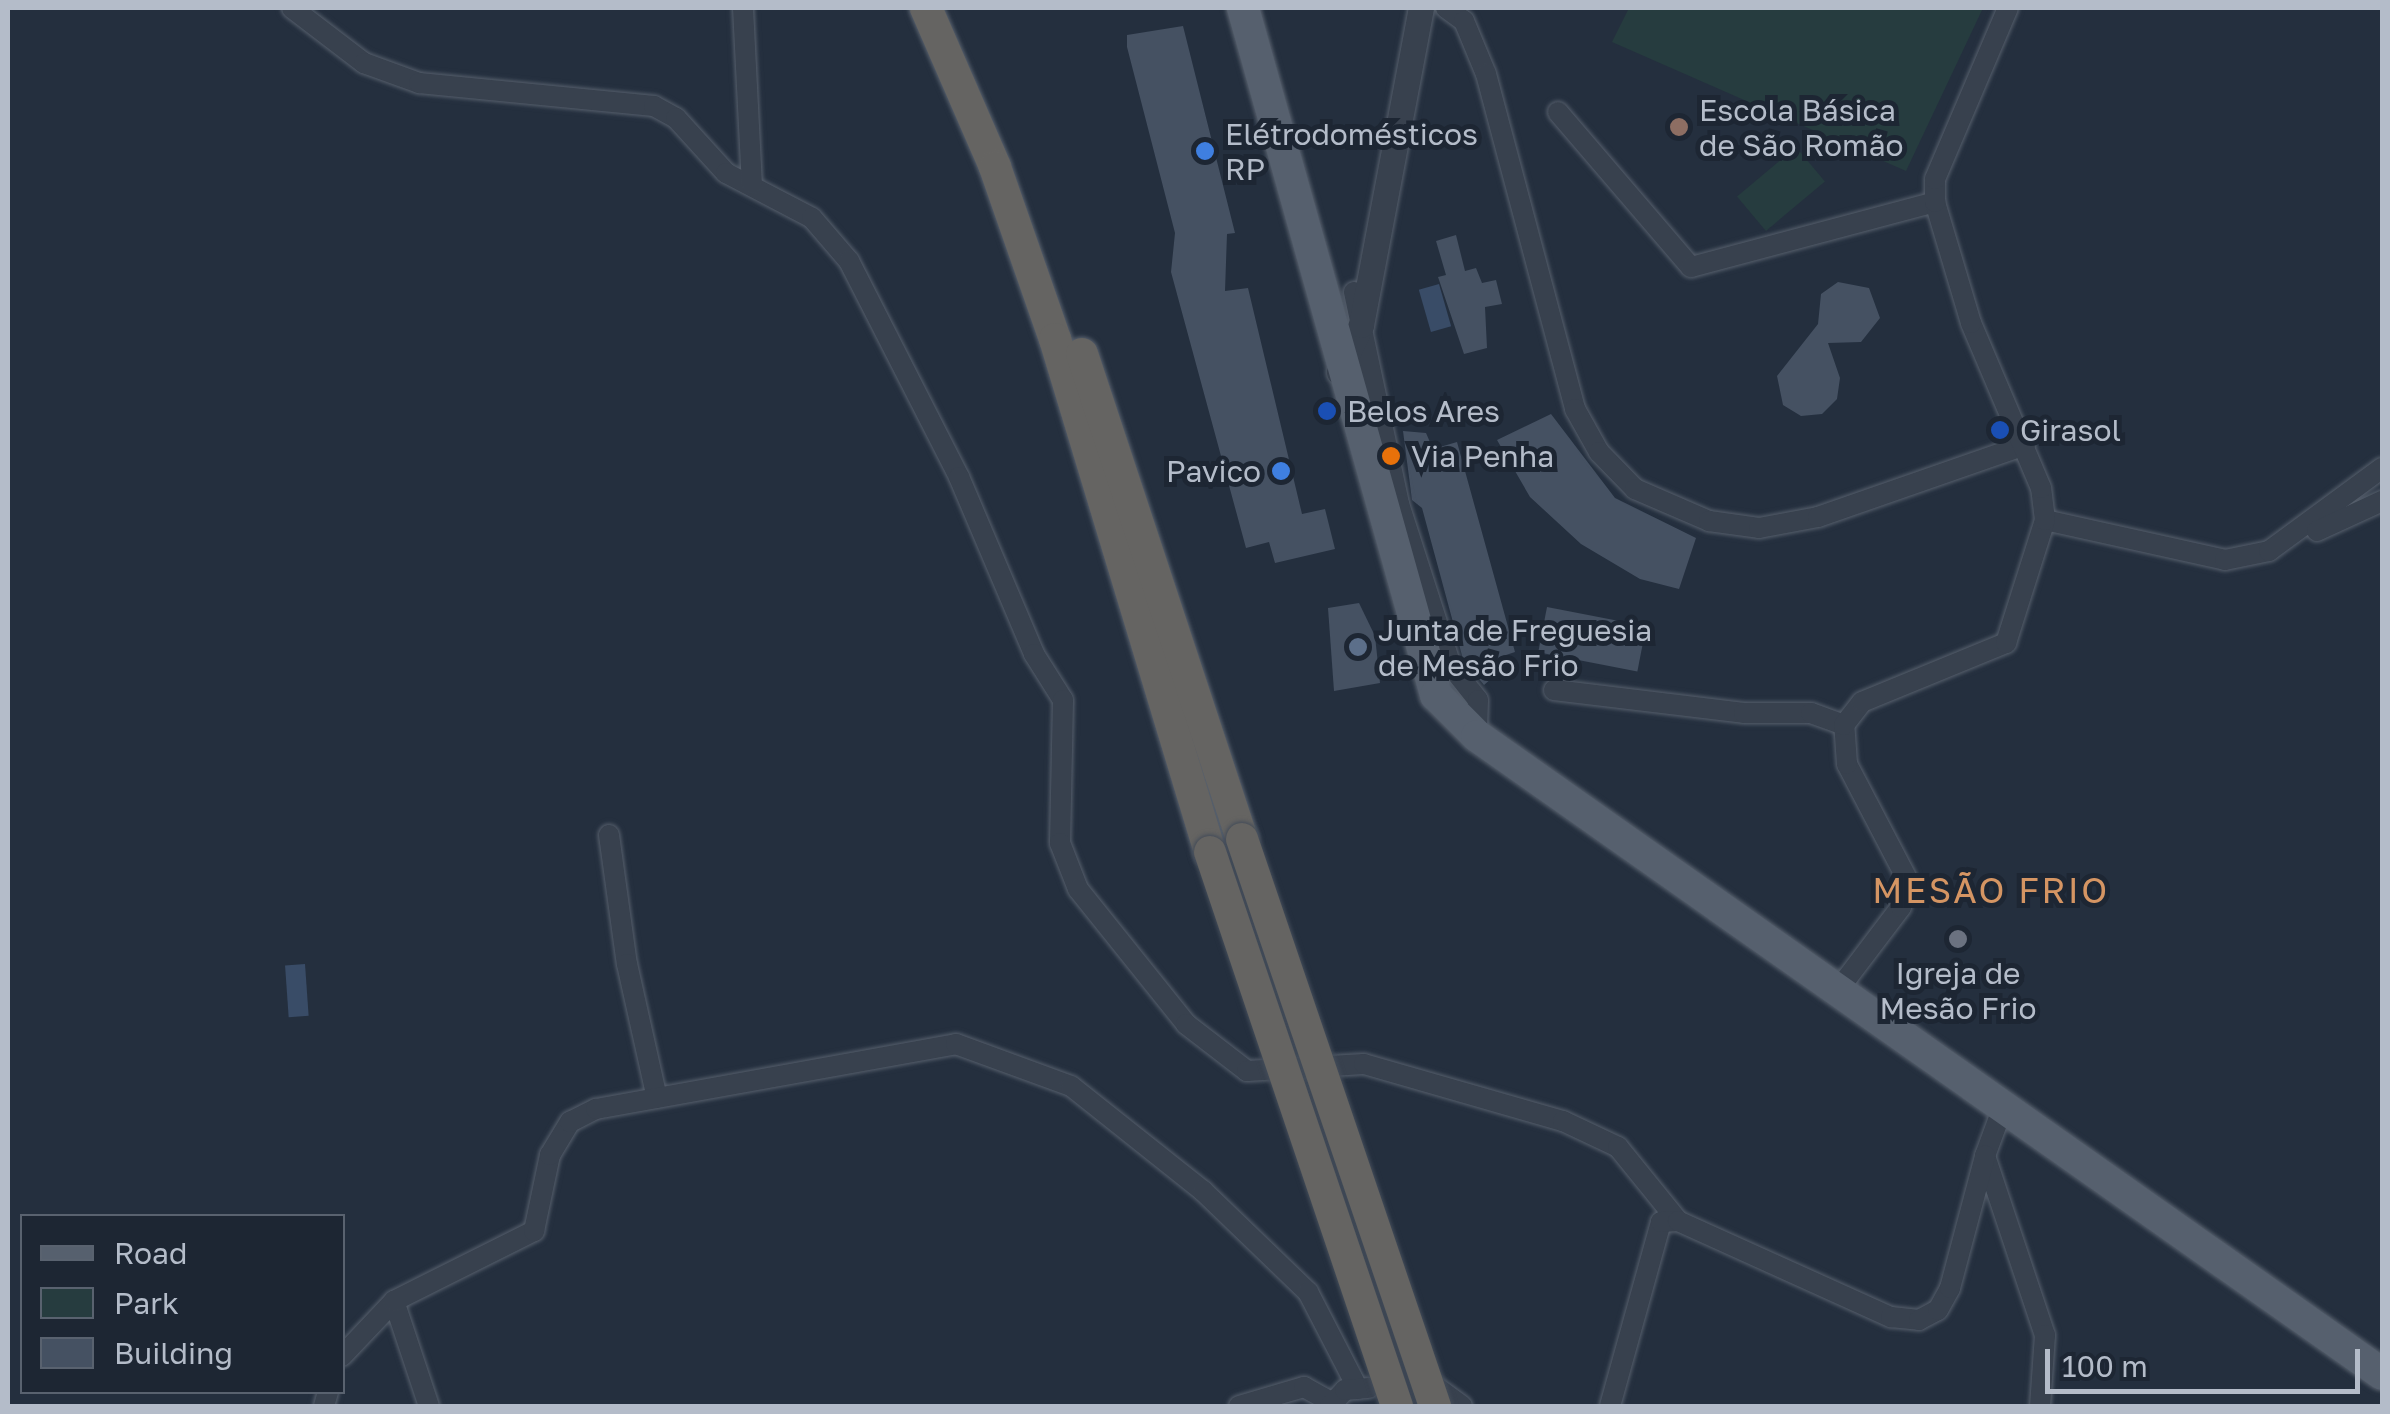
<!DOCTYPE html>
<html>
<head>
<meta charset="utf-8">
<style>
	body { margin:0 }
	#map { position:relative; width:2390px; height:1414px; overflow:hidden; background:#242f3e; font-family:"Golos Text",sans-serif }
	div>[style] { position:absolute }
	.green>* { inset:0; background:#263c3f; transform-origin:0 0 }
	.water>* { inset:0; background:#394c67; transform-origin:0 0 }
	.building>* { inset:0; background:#455162; transform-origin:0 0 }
	.roads { filter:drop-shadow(0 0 2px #565f6c) drop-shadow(0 0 2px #565f6c) }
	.minor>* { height:20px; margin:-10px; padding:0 10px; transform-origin:10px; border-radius:10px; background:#38414e }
	.tertiary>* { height:25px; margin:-12.5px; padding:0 12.5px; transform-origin:12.5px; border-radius:12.5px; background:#38414e }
	.primary>* { height:32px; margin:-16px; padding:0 16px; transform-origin:16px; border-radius:16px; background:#56606e }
	.trunk>* { height:32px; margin:-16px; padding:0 16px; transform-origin:16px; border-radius:16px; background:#656462 }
	.bridges { filter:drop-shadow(0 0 2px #434c59) drop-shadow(0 0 2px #434c59) }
	.trunk-bridge>* { height:32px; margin:-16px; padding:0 16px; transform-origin:16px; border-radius:16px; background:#656462 }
	.dots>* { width:28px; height:28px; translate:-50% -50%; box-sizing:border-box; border:5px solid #1d2633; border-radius:50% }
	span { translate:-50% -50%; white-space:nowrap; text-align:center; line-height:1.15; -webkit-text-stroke:10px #1d2633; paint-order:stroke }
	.poi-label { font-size:30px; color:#b4bcc9 }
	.left { translate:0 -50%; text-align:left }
	.right { translate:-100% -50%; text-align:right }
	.quarter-label { font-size:35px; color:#d59563; letter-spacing:2.5px }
	.frame { position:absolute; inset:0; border:10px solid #b4bcc9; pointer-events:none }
	.legend { position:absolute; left:20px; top:1214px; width:325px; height:180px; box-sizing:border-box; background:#1d2633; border:2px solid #59626f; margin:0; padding:12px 18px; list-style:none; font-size:30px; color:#b4bcc9 }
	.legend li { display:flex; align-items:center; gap:20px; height:50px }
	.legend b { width:50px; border:2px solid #59626f }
	.scale { position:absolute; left:2045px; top:1349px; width:315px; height:45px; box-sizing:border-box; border:5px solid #b4bcc9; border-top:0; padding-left:12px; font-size:30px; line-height:35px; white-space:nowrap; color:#b4bcc9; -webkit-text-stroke:8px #1d2633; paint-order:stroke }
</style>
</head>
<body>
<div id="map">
	<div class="green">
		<div style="clip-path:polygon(1629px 8px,1983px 8px,1906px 171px,1612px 42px)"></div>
		<div style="left:1796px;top:147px;width:45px;height:77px;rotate:50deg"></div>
	</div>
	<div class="water">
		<div style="left:1439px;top:284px;width:44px;height:21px;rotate:74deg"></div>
		<div style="left:305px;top:964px;width:52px;height:20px;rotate:86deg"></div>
	</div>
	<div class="building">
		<div style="clip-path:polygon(1183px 26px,1235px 233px,1227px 234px,1225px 291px,1248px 288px,1302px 514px,1325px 509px,1335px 549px,1275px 563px,1269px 542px,1246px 548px,1171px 272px,1175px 233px,1127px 47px,1127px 35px)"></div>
		<div style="clip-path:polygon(1456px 235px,1465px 271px,1476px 268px,1482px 283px,1496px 280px,1502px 304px,1485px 307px,1487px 348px,1464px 354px,1438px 277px,1446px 275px,1436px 241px)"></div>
		<div style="clip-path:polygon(1838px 282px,1869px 288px,1880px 318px,1861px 342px,1828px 343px,1840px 378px,1837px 399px,1822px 414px,1801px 416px,1783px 405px,1777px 376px,1818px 324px,1821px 294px)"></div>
		<div style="clip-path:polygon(1551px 414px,1615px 498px,1696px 538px,1679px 589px,1640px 579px,1581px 544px,1530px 497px,1497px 440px)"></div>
		<div style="clip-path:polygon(1403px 431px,1426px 433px,1433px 449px,1457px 442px,1515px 652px,1500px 657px,1499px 672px,1484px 685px,1463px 659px,1422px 508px,1412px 500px)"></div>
		<div style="clip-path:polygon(1359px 603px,1375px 636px,1380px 683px,1334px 691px,1328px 608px)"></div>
		<div style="left:1547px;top:607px;width:101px;height:46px;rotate:11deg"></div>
	</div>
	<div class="roads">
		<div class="minor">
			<div style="left:292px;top:8px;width:91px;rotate:37.4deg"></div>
			<div style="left:364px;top:63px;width:59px;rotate:20deg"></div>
			<div style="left:419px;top:83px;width:236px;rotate:5.6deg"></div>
			<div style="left:654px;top:106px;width:25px;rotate:29deg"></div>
			<div style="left:676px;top:118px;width:74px;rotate:47.7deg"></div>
			<div style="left:726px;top:173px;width:97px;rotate:27.6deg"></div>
			<div style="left:812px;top:218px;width:57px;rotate:49.3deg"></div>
			<div style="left:849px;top:261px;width:242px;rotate:63deg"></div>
			<div style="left:959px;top:477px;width:192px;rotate:67deg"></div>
			<div style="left:1034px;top:654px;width:54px;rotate:57.8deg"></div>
			<div style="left:1063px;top:700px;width:143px;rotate:91.2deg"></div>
			<div style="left:1060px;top:843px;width:49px;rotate:68.6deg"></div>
			<div style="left:1078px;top:889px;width:173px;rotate:51.3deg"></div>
			<div style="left:1186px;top:1024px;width:77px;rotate:37.6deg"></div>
			<div style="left:1247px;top:1071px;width:117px;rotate:-3.4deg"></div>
			<div style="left:1364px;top:1064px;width:207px;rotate:16deg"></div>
			<div style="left:1563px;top:1121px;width:61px;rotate:25.3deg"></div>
			<div style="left:1618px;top:1147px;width:95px;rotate:51deg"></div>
			<div style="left:743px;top:8px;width:176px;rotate:87.1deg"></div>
			<div style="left:1446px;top:8px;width:22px;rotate:36deg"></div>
			<div style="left:1464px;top:21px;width:57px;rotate:67.5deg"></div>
			<div style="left:1486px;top:74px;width:347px;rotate:75.1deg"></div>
			<div style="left:1575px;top:409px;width:49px;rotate:60.8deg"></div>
			<div style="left:1599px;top:452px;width:52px;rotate:45.8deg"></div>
			<div style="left:1635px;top:489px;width:81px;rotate:23.4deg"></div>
			<div style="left:1709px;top:521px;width:50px;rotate:8deg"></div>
			<div style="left:1759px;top:528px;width:60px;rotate:-10.6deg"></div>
			<div style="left:1818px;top:517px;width:219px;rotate:-19.2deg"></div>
			<div style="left:1558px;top:112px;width:204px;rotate:49.4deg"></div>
			<div style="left:1691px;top:267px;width:253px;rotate:-14.9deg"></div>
			<div style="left:1354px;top:292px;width:217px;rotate:78deg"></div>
			<div style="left:1399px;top:504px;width:170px;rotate:72.2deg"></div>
			<div style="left:1451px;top:666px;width:43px;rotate:51.5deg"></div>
			<div style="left:1478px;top:700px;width:36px;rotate:92deg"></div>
			<div style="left:2045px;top:520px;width:184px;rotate:12.5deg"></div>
			<div style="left:2225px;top:560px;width:45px;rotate:-11.6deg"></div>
			<div style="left:2269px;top:551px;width:140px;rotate:-36.3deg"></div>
			<div style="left:2317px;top:531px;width:72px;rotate:-24.8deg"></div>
			<div style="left:1554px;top:690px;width:191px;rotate:6.9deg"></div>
			<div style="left:1744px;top:713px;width:67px"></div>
			<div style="left:1811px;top:713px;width:35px;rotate:20deg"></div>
			<div style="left:609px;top:835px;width:130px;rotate:82.1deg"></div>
			<div style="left:627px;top:964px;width:137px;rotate:77.4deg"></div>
			<div style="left:1838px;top:990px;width:104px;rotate:-52.8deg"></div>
			<div style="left:1901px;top:907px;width:30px;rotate:-81deg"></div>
			<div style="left:1906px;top:877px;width:127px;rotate:-117.6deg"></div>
			<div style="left:1847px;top:764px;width:39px;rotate:-94deg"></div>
			<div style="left:1844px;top:725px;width:29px;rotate:-52deg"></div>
			<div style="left:1862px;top:702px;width:156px;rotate:-22.3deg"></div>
			<div style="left:2006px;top:643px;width:129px;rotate:-72.4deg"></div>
			<div style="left:2045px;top:520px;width:32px;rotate:-97deg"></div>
			<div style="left:2041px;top:488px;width:179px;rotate:-113deg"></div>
			<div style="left:1971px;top:323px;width:126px;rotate:-106.6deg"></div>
			<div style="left:1935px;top:202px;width:23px;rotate:-90deg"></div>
			<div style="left:1935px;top:179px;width:186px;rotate:-66.9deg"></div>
			<div style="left:2003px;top:1107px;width:52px;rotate:110.2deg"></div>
			<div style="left:1985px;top:1156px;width:189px;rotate:71.5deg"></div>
			<div style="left:2045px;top:1335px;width:71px;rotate:94deg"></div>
			<div style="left:394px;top:1301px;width:111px;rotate:71.6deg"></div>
			<div style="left:342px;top:1356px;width:76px;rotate:-46.6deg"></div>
			<div style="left:394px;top:1301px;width:157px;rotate:-26.6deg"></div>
			<div style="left:534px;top:1231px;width:78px;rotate:-78.1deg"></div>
			<div style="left:550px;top:1155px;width:39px;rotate:-59deg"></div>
			<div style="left:570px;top:1122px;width:29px;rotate:-27deg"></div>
			<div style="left:596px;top:1109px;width:366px;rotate:-10.2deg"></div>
			<div style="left:956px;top:1044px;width:122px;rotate:20.1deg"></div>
			<div style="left:1071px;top:1086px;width:169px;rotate:38.5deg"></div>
			<div style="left:1203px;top:1191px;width:146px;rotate:43.9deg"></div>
			<div style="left:1308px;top:1292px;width:109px;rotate:62.7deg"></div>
			<div style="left:1428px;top:1381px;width:42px;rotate:36.3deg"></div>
			<div style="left:324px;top:1406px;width:15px;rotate:-74deg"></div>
			<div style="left:1239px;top:1406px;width:68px;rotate:-16.3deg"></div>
			<div style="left:1304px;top:1387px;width:33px;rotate:29deg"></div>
			<div style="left:1330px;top:1406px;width:22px;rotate:-47deg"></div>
			<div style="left:1345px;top:1390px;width:24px;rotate:-5deg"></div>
			<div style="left:1610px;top:1406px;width:191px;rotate:-74.5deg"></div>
			<div style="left:1661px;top:1222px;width:17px;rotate:-3deg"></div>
			<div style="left:1678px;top:1221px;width:234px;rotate:24.3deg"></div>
			<div style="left:1891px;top:1317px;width:28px;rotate:6deg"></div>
			<div style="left:1919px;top:1320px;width:21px;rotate:-28deg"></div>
			<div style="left:1938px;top:1310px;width:25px;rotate:-61deg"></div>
			<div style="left:1950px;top:1288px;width:137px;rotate:-75.1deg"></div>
		</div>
		<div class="tertiary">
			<div style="left:1339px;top:372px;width:52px;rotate:-64.9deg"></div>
			<div style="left:1361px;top:325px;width:323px;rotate:-79.3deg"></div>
		</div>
		<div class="primary">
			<div style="left:1243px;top:8px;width:714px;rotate:74.31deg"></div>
			<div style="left:1436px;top:695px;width:58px;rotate:45deg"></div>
			<div style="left:1477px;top:736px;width:1107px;rotate:35.18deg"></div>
		</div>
		<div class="trunk">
			<div style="left:926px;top:8px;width:173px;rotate:66.5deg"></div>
			<div style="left:995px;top:167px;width:182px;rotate:70.8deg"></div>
			<div style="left:1055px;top:339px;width:536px;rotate:73.19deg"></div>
			<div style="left:1082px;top:354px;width:511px;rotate:71.74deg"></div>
		</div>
	</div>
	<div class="bridges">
		<div class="trunk-bridge">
			<div style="left:1242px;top:839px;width:599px;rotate:71.2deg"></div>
			<div style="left:1210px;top:852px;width:585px;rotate:71.35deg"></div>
		</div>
	</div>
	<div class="dots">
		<div style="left:1679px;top:127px;background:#8d6e63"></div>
		<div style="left:1205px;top:151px;background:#3f7fe0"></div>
		<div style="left:1327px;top:411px;background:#1a4fb4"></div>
		<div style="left:2000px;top:430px;background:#1a4fb4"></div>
		<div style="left:1391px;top:456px;background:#e8710a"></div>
		<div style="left:1281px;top:471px;background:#3f7fe0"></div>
		<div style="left:1358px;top:647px;background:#5c6f8a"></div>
		<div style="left:1958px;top:939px;background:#6b7280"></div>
	</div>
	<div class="poi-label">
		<span class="left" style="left:1699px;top:127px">Escola Básica<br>de São Romão</span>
		<span class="left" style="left:1225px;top:151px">Elétrodomésticos<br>RP</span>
		<span class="left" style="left:1347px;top:411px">Belos Ares</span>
		<span class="left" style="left:2020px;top:430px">Girasol</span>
		<span class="left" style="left:1411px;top:456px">Via Penha</span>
		<span class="right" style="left:1261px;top:471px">Pavico</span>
		<span class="left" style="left:1378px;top:647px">Junta de Freguesia<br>de Mesão Frio</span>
		<span style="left:1958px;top:990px">Igreja de<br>Mesão Frio</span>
	</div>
	<div class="quarter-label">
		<span style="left:1991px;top:890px">MESÃO FRIO</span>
	</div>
	<div class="frame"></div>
	<ul class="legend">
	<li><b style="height:12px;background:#56606e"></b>Road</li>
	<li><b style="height:28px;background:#263c3f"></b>Park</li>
	<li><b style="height:28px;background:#455162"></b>Building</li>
	</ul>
	<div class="scale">100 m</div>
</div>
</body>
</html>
